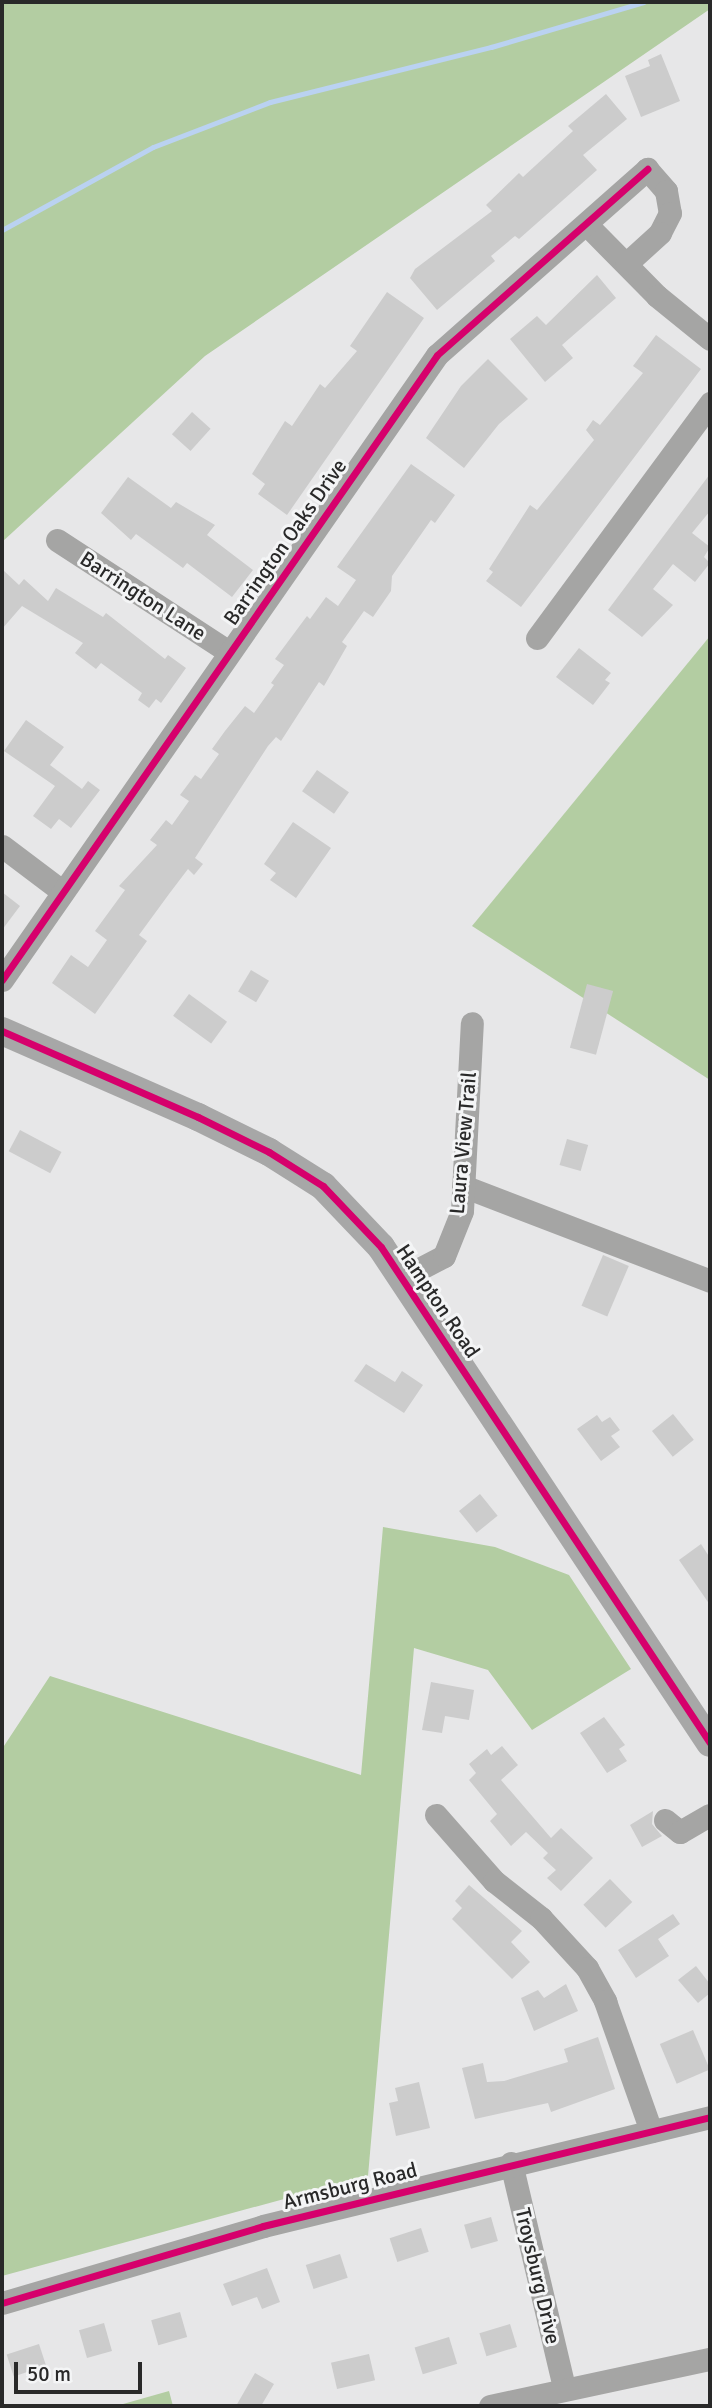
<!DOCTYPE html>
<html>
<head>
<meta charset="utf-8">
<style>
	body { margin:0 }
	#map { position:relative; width:712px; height:2408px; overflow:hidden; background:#e7e7e8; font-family:Signika,sans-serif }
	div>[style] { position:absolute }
	.forest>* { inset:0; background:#b3cda2 }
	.stream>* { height:5px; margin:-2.5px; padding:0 2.5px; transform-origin:2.5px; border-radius:2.5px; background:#bad2f1 }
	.building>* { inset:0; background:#ccc; transform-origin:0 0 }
	.minor>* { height:23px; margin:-11.5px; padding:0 11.5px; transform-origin:11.5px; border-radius:11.5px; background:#a5a5a4 }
	.major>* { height:28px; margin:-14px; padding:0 14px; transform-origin:14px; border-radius:14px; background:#a7a7a7 }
	.cycleway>* { height:7px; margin:-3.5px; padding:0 3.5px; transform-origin:3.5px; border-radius:3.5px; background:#d6006c }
	span { translate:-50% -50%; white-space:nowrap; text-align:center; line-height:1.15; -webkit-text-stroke:6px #f4f5f6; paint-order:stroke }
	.street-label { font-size:21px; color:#292929 }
	.frame { position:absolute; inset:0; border:4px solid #292929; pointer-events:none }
	.scale { position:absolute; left:14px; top:2362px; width:128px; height:32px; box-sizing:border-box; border:4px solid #292929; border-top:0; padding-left:9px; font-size:21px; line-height:24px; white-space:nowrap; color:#292929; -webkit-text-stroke:5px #f4f5f6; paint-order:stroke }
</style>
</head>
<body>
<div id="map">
	<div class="forest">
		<div style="clip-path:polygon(2px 2px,710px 2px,710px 9px,205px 356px,2px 542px)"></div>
		<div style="clip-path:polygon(710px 636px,710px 1080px,472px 926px)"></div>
		<div style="clip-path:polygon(383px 1527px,495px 1547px,569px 1575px,631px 1669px,532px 1730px,488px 1670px,414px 1648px,368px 2176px,2px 2276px,2px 1749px,50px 1676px,361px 1775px)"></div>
		<div style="clip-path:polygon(169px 2391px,173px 2406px,116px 2406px)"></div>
	</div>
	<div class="stream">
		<div style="left:2px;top:230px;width:172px;rotate:-28.8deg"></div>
		<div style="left:153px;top:147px;width:125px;rotate:-21deg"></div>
		<div style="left:270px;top:102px;width:228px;rotate:-14deg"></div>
		<div style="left:491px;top:47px;width:159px;rotate:-16.4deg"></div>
	</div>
	<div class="building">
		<div style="clip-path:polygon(661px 54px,680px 101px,641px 117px,625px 76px,650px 66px,648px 60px)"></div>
		<div style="clip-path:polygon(606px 94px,627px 119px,583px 155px,597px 170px,519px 239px,515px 236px,491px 256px,495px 261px,437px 310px,410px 278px,415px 269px,492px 211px,486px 205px,519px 173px,523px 177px,573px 131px,568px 126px)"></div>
		<div style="clip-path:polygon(597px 275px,616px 298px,562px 345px,573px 358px,545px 382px,510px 339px,537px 316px,546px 325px)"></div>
		<div style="clip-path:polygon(387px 292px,424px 318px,287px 515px,258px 494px,265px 484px,252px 474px,285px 421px,292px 426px,320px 384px,325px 388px,357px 351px,350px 346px)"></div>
		<div style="clip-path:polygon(656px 335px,701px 369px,521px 607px,486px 581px,493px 572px,489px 569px,530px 505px,537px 510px,594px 440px,586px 430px,593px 420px,600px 425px,643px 373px,633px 366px)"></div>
		<div style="clip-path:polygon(488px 359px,528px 399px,499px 424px,464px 468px,426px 438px,461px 386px)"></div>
		<div style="left:192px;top:412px;width:25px;height:30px;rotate:42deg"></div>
		<div style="clip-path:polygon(411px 464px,455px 495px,435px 523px,431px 520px,392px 576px,391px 591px,373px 617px,364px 611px,342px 642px,347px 646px,324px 686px,319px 682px,281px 741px,276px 737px,268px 746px,195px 858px,203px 864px,194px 875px,188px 869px,169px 894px,139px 935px,147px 941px,95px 1014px,52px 983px,71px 955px,88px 967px,107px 940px,95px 931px,125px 890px,119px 886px,157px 845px,150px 840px,166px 820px,172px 825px,189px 801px,180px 795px,195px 775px,201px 779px,219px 754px,212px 749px,225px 731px,245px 706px,254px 713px,274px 685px,271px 683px,284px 665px,275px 659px,307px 616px,310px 619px,326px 597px,338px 606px,356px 580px,337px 567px)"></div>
		<div style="clip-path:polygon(710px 474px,710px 511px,692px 533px,710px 547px,704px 557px,710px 563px,695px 582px,673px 564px,653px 589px,673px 605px,642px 637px,608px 610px)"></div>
		<div style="clip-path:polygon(128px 477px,171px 508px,176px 502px,215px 525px,207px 535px,253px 570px,232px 597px,187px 563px,183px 568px,136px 534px,131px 540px,101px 513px)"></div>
		<div style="clip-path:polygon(2px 569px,19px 585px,24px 579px,48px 601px,56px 588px,103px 617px,106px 613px,165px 659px,168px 655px,186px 668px,161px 703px,156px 699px,149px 708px,138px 700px,142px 693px,101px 663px,96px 669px,75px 653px,83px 643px,22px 606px,2px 629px)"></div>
		<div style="clip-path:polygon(579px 648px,611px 673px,605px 680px,610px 683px,593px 705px,556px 677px)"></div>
		<div style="clip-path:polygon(26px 720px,64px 747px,50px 765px,82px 789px,88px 781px,100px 790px,71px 828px,59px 819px,51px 829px,33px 816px,55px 786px,4px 751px)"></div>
		<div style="left:317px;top:770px;width:39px;height:26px;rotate:35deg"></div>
		<div style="clip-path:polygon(293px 822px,331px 848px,296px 898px,270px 880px,276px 873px,264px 864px)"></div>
		<div style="clip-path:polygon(2px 892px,20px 906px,2px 930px)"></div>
		<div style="left:251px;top:970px;width:21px;height:25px;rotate:31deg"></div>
		<div style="left:587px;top:984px;width:27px;height:66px;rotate:15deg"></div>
		<div style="left:189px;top:994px;width:47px;height:27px;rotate:36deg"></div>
		<div style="left:20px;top:1130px;width:47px;height:24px;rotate:28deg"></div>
		<div style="left:567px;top:1139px;width:22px;height:27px;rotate:16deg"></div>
		<div style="left:603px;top:1255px;width:28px;height:55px;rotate:23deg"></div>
		<div style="clip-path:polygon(366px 1364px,395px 1382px,402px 1371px,423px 1385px,404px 1413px,354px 1381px)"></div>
		<div style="left:673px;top:1414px;width:33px;height:27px;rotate:51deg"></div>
		<div style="clip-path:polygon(597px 1415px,602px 1422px,610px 1417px,620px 1430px,611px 1436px,620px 1447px,601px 1461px,577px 1429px)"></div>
		<div style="left:480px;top:1494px;width:28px;height:27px;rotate:51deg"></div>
		<div style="clip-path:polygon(701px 1544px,710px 1558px,710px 1605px,679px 1560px)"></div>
		<div style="clip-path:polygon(431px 1682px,474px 1690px,469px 1720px,445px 1716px,442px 1733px,422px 1730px)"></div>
		<div style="clip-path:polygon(604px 1717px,625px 1745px,619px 1749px,627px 1761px,607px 1773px,580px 1733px)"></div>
		<div style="clip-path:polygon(502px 1746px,518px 1765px,501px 1780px,551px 1838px,561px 1828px,593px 1858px,561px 1891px,547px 1878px,556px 1870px,543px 1858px,548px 1853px,526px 1832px,511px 1846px,490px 1821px,497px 1814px,469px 1780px,476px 1773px,469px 1764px,487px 1749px,491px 1755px)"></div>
		<div style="clip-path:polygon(653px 1811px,652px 1824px,662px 1836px,642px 1847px,630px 1825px)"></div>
		<div style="left:610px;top:1879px;width:32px;height:37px;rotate:46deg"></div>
		<div style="clip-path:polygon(469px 1885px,522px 1931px,511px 1942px,530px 1962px,512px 1979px,452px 1919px,462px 1908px,455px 1901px)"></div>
		<div style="clip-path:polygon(673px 1914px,680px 1924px,658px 1939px,669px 1956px,636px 1978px,618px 1950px)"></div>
		<div style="clip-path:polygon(696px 1966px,710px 1984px,710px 1993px,698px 2003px,678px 1980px)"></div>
		<div style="clip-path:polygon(566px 1984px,578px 2011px,534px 2031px,521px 1998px,538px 1990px,544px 1998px)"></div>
		<div style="left:693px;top:2030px;width:43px;height:36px;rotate:67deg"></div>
		<div style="clip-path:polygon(598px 2037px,615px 2089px,551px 2112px,548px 2103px,475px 2119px,462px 2068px,483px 2063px,487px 2082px,504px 2081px,568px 2062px,564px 2049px)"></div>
		<div style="clip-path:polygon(419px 2082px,430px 2128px,396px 2136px,389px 2103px,398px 2101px,395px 2088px)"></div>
		<div style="left:491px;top:2217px;width:25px;height:28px;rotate:74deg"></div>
		<div style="left:421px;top:2228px;width:25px;height:33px;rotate:72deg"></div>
		<div style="left:340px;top:2254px;width:25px;height:36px;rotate:72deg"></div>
		<div style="clip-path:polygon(267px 2268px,280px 2302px,262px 2309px,257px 2297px,232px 2306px,223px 2284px)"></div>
		<div style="left:180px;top:2312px;width:26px;height:30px;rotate:74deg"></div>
		<div style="left:104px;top:2323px;width:29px;height:26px;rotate:74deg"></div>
		<div style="left:510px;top:2324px;width:24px;height:32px;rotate:73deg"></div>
		<div style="left:449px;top:2337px;width:28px;height:36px;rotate:73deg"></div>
		<div style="left:39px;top:2344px;width:23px;height:34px;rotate:72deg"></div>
		<div style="left:369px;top:2354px;width:27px;height:39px;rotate:77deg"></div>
		<div style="clip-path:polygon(255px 2373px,274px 2384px,261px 2406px,236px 2406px)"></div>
	</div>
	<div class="minor">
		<div style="left:588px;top:226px;width:98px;rotate:45.4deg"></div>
		<div style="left:657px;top:296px;width:68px;rotate:39.1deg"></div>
		<div style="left:57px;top:540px;width:205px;rotate:33.1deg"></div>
		<div style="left:537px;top:638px;width:292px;rotate:-53.6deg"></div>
		<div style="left:2px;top:846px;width:76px;rotate:37deg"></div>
		<div style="left:2px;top:980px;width:761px;rotate:-55.16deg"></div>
		<div style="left:437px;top:355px;width:281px;rotate:-41.5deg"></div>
		<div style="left:647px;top:169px;width:29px;rotate:49deg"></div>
		<div style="left:666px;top:191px;width:22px;rotate:80deg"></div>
		<div style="left:670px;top:213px;width:22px;rotate:117deg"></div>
		<div style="left:660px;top:233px;width:45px;rotate:137.7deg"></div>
		<div style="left:463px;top:1186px;width:265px;rotate:21deg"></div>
		<div style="left:402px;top:1278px;width:47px;rotate:-27.6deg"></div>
		<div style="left:444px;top:1256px;width:48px;rotate:-68.2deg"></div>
		<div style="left:462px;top:1211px;width:188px;rotate:-87deg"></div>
		<div style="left:436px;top:1815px;width:88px;rotate:48.7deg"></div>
		<div style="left:494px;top:1881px;width:60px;rotate:38.2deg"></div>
		<div style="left:541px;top:1918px;width:68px;rotate:47.4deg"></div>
		<div style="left:587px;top:1968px;width:38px;rotate:61deg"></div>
		<div style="left:605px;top:2001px;width:138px;rotate:70.5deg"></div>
		<div style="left:665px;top:1820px;width:19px;rotate:39deg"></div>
		<div style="left:680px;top:1832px;width:34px;rotate:-30deg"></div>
		<div style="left:511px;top:2163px;width:231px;rotate:76.7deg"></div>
		<div style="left:2px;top:2303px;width:272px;rotate:-16.4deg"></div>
		<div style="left:263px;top:2226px;width:460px;rotate:-13.7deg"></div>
		<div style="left:490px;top:2406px;width:225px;rotate:-12.1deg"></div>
	</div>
	<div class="major">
		<div style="left:2px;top:1031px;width:214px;rotate:23.7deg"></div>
		<div style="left:198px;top:1117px;width:79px;rotate:26.2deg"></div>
		<div style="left:269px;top:1152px;width:64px;rotate:32.2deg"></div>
		<div style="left:323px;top:1186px;width:84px;rotate:46.4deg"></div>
		<div style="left:381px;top:1247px;width:595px;rotate:56.44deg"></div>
	</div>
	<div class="cycleway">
		<div style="left:2px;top:980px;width:761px;rotate:-55.16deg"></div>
		<div style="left:437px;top:355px;width:281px;rotate:-41.5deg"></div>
		<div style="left:2px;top:1031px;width:214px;rotate:23.7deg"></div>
		<div style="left:198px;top:1117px;width:79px;rotate:26.2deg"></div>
		<div style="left:269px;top:1152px;width:64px;rotate:32.2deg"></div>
		<div style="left:323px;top:1186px;width:84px;rotate:46.4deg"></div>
		<div style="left:381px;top:1247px;width:595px;rotate:56.44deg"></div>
		<div style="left:2px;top:2303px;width:272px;rotate:-16.4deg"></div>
		<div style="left:263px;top:2226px;width:460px;rotate:-13.7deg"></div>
	</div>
	<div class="street-label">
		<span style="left:285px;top:542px;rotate:-55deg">Barrington Oaks Drive</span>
		<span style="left:143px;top:596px;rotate:33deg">Barrington Lane</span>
		<span style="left:463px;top:1143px;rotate:-85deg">Laura View Trail</span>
		<span style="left:438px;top:1301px;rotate:56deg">Hampton Road</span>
		<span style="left:350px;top:2186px;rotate:-14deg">Armsburg Road</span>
		<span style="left:538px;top:2276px;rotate:77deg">Troysburg Drive</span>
	</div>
	<div class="frame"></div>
	<div class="scale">50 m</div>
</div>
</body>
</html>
